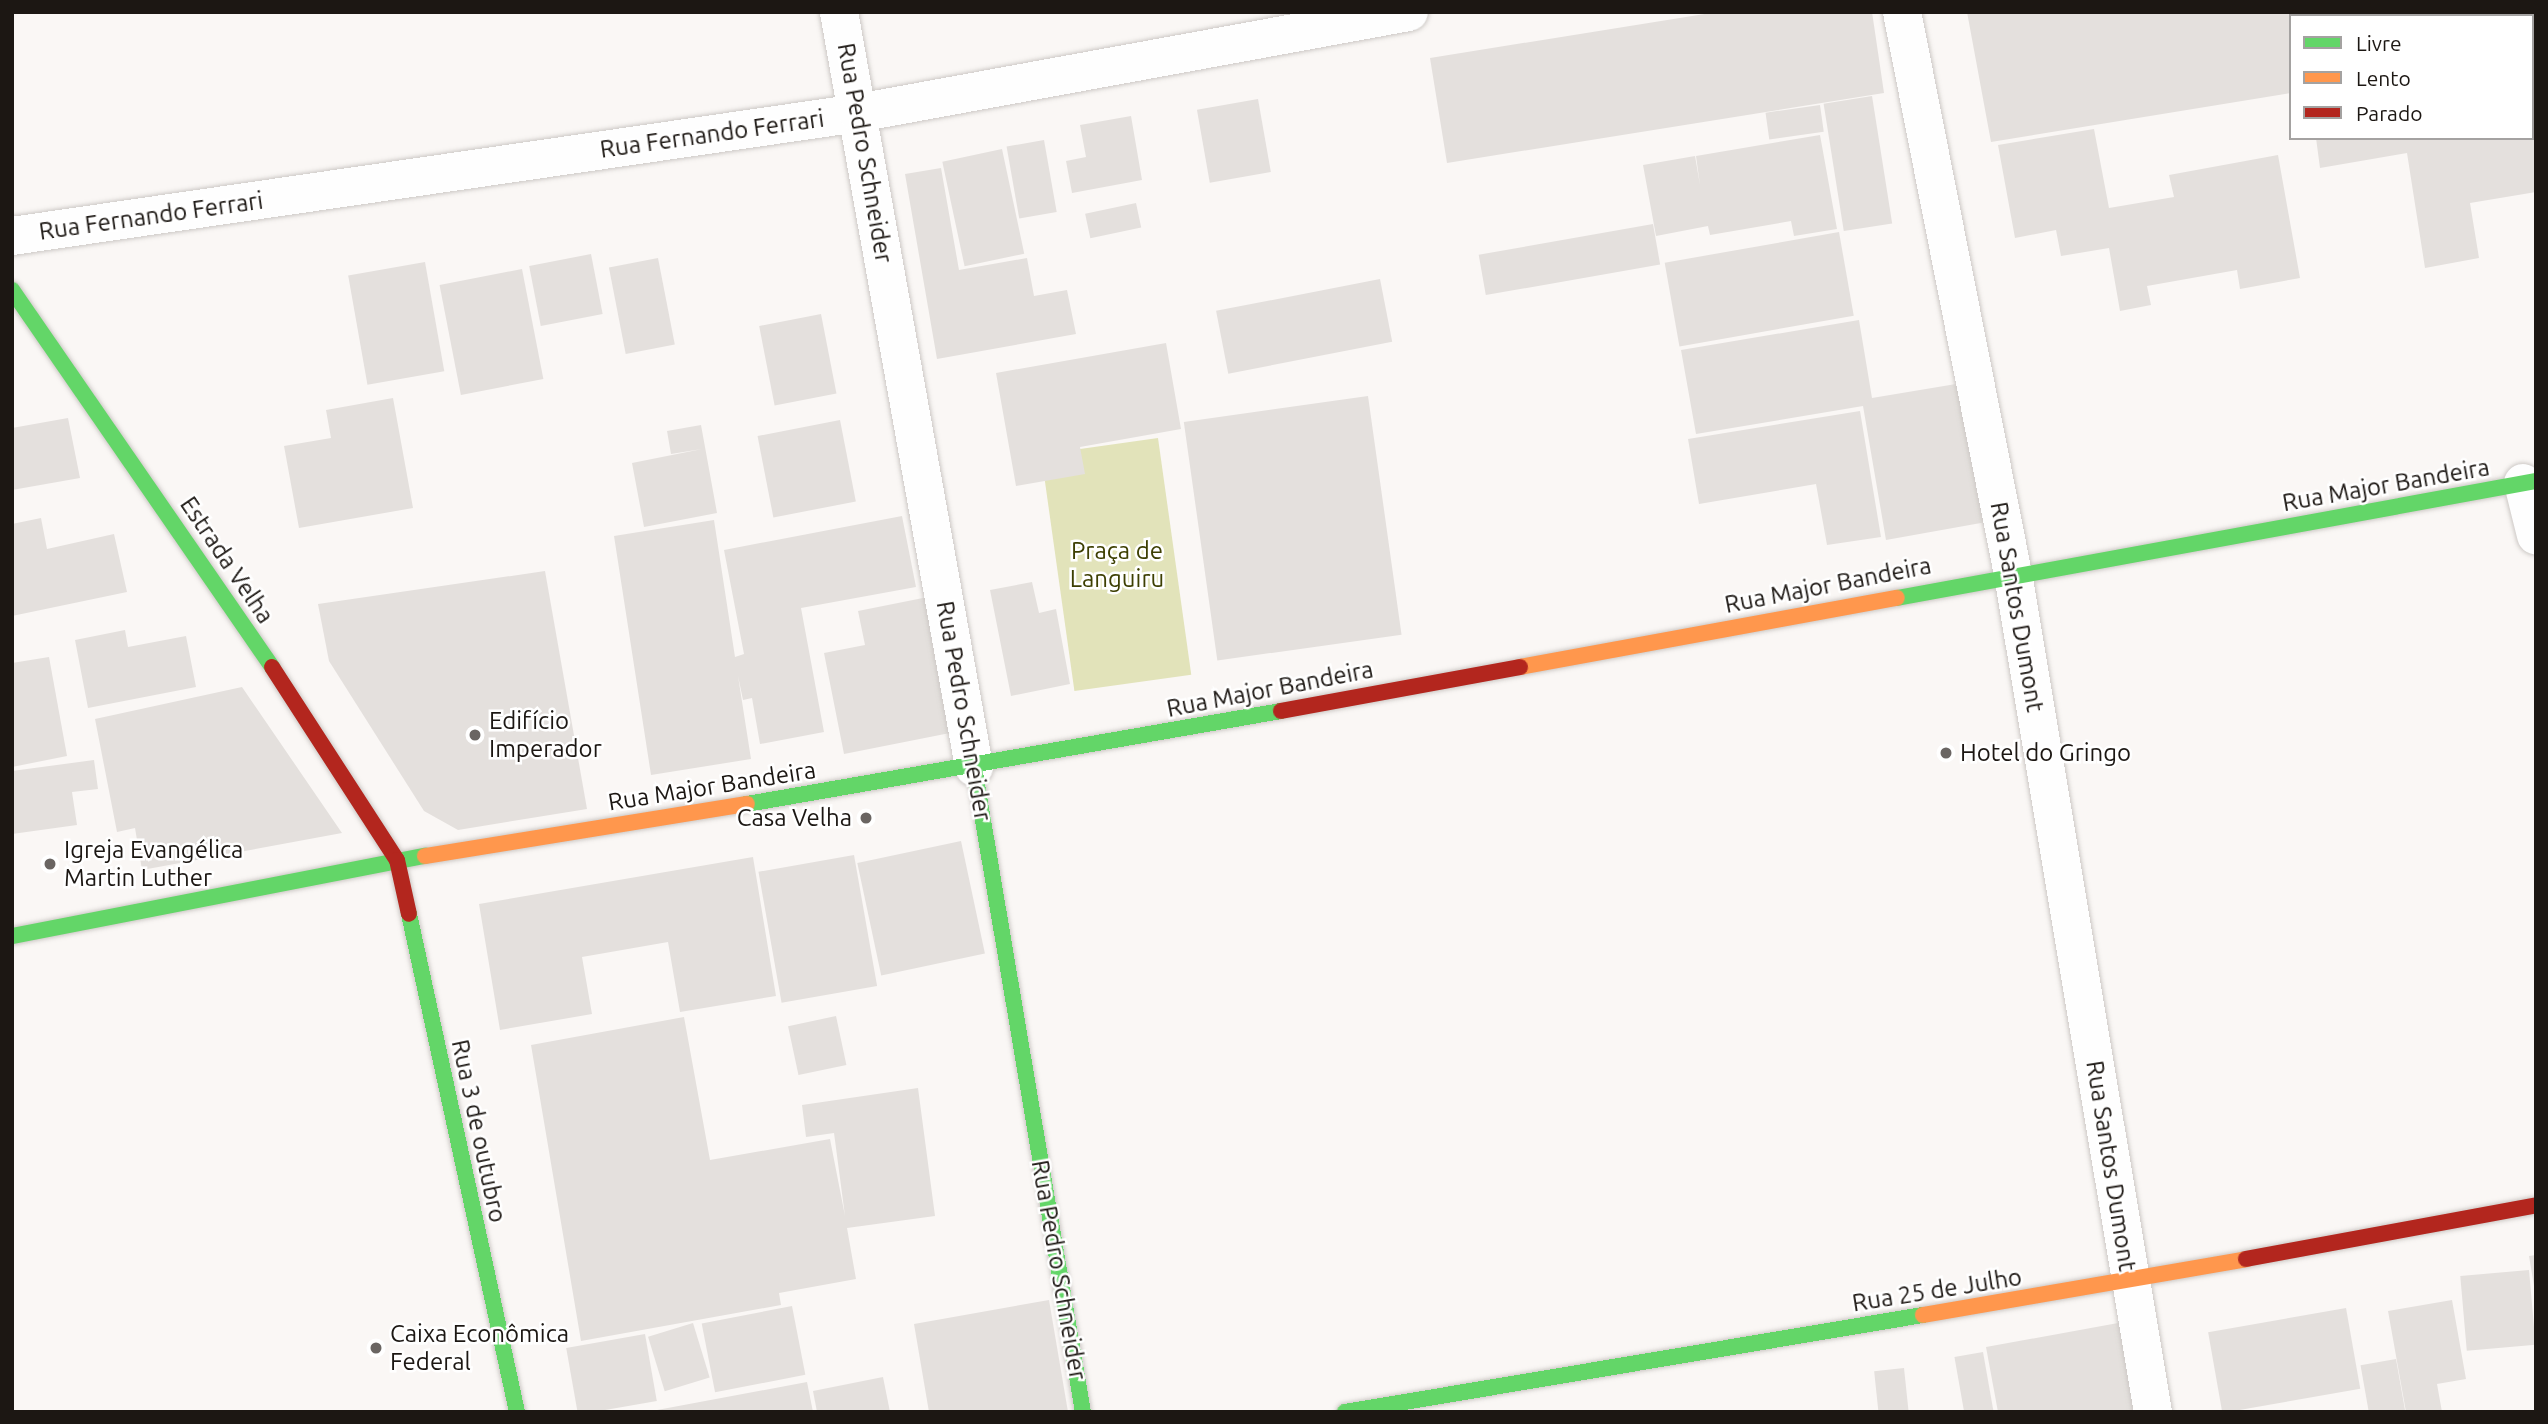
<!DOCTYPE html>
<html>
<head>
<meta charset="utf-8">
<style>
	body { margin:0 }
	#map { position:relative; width:2548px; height:1424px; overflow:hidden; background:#faf7f5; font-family:Ubuntu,sans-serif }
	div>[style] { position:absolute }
	.green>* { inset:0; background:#e2e3ba; transform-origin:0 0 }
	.building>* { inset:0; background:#e4e0dd; transform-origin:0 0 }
	.roads { filter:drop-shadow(0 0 2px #cdc9c6) drop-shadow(0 0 2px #cdc9c6) }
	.street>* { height:38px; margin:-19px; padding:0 19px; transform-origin:19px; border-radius:19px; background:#fefefe }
	.fast>* { height:16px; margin:-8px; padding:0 8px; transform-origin:8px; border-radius:8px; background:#63d668 }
	.slow>* { height:16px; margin:-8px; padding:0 8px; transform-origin:8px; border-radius:8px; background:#ff974d }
	.jam>* { height:16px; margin:-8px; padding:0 8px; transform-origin:8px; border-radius:8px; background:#b3261e }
	.dots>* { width:19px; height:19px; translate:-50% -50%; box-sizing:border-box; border:4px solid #fff; border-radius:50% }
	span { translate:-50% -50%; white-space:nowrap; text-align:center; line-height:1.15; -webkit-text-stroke:5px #fff; paint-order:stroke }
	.street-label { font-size:24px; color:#1c1713 }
	.park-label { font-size:24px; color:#3d3f02 }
	.poi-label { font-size:24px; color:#1c1713 }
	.left { translate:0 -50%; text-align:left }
	.right { translate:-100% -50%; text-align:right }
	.frame { position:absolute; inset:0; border:14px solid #1c1713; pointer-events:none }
	.legend { position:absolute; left:2289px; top:14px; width:245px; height:126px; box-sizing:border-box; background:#fff; border:2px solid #a4a2a1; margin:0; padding:9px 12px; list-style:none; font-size:21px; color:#1c1713 }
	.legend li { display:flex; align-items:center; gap:14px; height:35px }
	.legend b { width:35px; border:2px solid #a4a2a1 }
</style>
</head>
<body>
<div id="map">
	<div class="green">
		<div style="left:1158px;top:438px;width:239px;height:118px;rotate:82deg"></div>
	</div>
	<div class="building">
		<div style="clip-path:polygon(1717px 12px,1872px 12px,1884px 93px,1447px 163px,1430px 58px)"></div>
		<div style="clip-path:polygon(1967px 12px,2536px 12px,2536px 192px,2470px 203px,2479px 258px,2425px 268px,2407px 153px,2320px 168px,2316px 138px,2532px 138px,2532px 16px,2291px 16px,2291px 93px,1991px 142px)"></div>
		<div style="left:1872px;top:96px;width:129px;height:49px;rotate:81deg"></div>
		<div style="left:1258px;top:99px;width:74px;height:62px;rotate:80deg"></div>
		<div style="left:1820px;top:105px;width:27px;height:55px;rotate:82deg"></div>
		<div style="clip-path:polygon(1131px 116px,1142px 180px,1072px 193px,1066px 161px,1086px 157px,1080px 125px)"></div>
		<div style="clip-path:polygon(2094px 129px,2109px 208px,2174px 197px,2169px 175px,2278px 155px,2300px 278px,2240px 289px,2237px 270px,2147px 286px,2151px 305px,2120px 311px,2109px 248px,2061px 256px,2056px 230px,2015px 238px,1998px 145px)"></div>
		<div style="clip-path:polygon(1820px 135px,1837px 229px,1794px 236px,1791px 221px,1710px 235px,1708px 226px,1656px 236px,1643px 165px,1695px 156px,1700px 185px,1696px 156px)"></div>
		<div style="left:1044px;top:140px;width:73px;height:38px;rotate:80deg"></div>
		<div style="left:1002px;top:149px;width:107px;height:61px;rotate:78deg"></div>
		<div style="clip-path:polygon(941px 168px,959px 270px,1027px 258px,1034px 296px,1067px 290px,1076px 334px,937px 359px,905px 174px)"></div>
		<div style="left:1136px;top:203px;width:25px;height:52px;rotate:78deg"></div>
		<div style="left:1653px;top:224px;width:41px;height:177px;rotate:80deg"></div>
		<div style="left:1839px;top:232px;width:85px;height:177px;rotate:80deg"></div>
		<div style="left:591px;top:254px;width:61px;height:63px;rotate:79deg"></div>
		<div style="left:658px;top:258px;width:88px;height:50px;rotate:79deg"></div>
		<div style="left:425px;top:262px;width:111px;height:78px;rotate:80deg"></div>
		<div style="left:522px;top:269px;width:112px;height:84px;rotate:79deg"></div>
		<div style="left:1380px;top:279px;width:64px;height:167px;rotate:79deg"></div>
		<div style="left:821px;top:314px;width:81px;height:63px;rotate:79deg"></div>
		<div style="clip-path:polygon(1859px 320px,1872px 398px,1968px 382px,1992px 521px,1886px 540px,1863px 406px,1696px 434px,1681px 350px)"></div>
		<div style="clip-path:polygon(1166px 343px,1181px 429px,1080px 447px,1085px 474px,1016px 486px,996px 373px)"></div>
		<div style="left:1368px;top:396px;width:241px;height:186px;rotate:82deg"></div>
		<div style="clip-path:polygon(393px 398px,413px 508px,299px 528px,284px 446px,331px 438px,326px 410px)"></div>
		<div style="clip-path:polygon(1860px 411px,1881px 537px,1827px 545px,1816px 484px,1699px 504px,1688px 439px)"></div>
		<div style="clip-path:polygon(68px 418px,80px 478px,12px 490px,12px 428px)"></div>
		<div style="left:840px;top:420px;width:83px;height:84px;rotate:79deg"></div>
		<div style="clip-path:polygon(701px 425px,717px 513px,644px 527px,632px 463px,702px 449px,671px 454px,667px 431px)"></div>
		<div style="clip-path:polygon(902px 516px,916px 587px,801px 608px,824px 732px,760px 744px,752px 698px,743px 700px,738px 676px,751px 759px,651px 775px,614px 536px,714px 520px,735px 657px,744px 654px,724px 550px)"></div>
		<div style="clip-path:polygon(41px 518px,47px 549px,114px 534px,127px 592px,12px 616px,12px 524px)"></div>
		<div style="clip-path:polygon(545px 571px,587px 809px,458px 830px,424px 811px,329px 661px,318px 604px)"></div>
		<div style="clip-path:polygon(1032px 582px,1039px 613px,1056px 609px,1070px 684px,1011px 696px,990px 590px)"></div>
		<div style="clip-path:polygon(928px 597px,955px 732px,844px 754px,824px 653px,865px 645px,858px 611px)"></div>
		<div style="clip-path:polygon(125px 630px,128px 647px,186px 636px,196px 687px,88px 708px,75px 640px)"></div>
		<div style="clip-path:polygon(49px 657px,67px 756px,12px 767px,12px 663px)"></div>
		<div style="clip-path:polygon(242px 687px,342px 833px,142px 870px,135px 828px,117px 832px,95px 719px)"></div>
		<div style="clip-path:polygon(94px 760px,98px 789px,72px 792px,77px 825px,12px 834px,12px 771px)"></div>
		<div style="left:961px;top:841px;width:115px;height:106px;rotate:78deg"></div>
		<div style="left:854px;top:855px;width:133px;height:97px;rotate:80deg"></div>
		<div style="clip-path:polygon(753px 857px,776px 996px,680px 1012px,668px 942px,582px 957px,592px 1014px,500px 1030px,479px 904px)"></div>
		<div style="left:836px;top:1016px;width:50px;height:49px;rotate:78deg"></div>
		<div style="clip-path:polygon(684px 1017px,710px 1160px,830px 1139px,845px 1216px,834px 1133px,806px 1137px,802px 1105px,918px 1088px,935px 1216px,847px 1228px,856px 1279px,779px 1293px,781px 1305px,581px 1341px,531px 1045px)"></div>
		<div style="clip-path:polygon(2536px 1255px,2536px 1286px,2534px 1286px,2529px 1256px)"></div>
		<div style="left:2529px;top:1270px;width:75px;height:69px;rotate:85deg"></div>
		<div style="clip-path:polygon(1049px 1300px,1068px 1412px,929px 1412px,914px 1324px)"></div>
		<div style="clip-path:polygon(2452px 1300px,2466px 1379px,2437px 1384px,2442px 1412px,2406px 1412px,2388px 1311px)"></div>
		<div style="left:792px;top:1306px;width:70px;height:92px;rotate:79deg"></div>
		<div style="left:2346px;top:1308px;width:82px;height:140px;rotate:80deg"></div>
		<div style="clip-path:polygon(2129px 1321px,2145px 1412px,1998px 1412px,1986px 1347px)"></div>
		<div style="left:693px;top:1323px;width:57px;height:47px;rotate:73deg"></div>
		<div style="left:645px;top:1334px;width:68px;height:80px;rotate:80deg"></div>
		<div style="left:1983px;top:1352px;width:61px;height:29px;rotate:80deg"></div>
		<div style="left:2396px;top:1359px;width:54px;height:36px;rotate:80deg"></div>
		<div style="left:1904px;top:1368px;width:44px;height:30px;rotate:84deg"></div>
		<div style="clip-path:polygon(883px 1377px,890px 1412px,817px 1412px,813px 1391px)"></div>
		<div style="clip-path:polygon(807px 1382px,813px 1412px,657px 1412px,657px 1410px)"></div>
	</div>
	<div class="roads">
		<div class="street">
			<div style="left:839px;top:12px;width:767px;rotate:79.86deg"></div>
			<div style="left:1902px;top:12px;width:573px;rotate:78.83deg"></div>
			<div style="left:2013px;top:574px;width:850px;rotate:80.52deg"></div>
			<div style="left:12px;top:236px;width:855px;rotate:-8.27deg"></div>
			<div style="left:858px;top:113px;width:560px;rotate:-10.39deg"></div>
			<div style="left:2523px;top:483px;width:54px;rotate:76deg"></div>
		</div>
		<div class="fast">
			<div style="left:12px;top:290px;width:458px;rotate:55.4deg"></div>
			<div style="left:1897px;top:598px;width:650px;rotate:-10.38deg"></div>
			<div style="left:974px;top:767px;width:654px;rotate:80.41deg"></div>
			<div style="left:747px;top:804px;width:542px;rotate:-9.88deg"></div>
			<div style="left:409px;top:914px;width:510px;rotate:77.76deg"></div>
			<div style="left:12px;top:936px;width:421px;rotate:-11deg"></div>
			<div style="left:1345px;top:1412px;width:586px;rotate:-9.53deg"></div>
		</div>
		<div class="slow">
			<div style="left:1520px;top:667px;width:383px;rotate:-10.4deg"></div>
			<div style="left:425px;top:856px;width:326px;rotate:-9.2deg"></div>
			<div style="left:1923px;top:1315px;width:328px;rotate:-9.8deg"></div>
		</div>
		<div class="jam">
			<div style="left:272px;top:667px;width:230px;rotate:57.1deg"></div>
			<div style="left:397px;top:860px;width:55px;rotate:77.5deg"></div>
			<div style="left:1281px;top:711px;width:243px;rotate:-10.4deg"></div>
			<div style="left:2246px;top:1259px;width:295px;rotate:-10.5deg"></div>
		</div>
	</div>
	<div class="dots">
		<div style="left:475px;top:735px;background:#6a6562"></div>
		<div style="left:1946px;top:753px;background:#6a6562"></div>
		<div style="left:866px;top:818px;background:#6a6562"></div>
		<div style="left:50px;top:864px;background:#6a6562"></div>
		<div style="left:376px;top:1348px;background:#6a6562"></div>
	</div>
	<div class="street-label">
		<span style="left:712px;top:134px;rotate:-8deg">Rua Fernando Ferrari</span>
		<span style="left:865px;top:153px;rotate:80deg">Rua Pedro Schneider</span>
		<span style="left:151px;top:216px;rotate:-8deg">Rua Fernando Ferrari</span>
		<span style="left:2386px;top:485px;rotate:-10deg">Rua Major Bandeira</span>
		<span style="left:227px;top:560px;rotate:56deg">Estrada Velha</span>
		<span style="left:1828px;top:585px;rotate:-11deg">Rua Major Bandeira</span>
		<span style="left:2017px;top:607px;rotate:80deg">Rua Santos Dumont</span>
		<span style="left:1270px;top:689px;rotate:-11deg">Rua Major Bandeira</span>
		<span style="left:964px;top:711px;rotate:80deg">Rua Pedro Schneider</span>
		<span style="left:712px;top:786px;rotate:-9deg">Rua Major Bandeira</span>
		<span style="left:479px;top:1131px;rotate:78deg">Rua 3 de outubro</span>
		<span style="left:2111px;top:1166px;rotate:81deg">Rua Santos Dumont</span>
		<span style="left:1059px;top:1270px;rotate:80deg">Rua Pedro Schneider</span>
		<span style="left:1937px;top:1290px;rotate:-9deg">Rua 25 de Julho</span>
	</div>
	<div class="park-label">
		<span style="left:1117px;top:565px">Praça de<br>Languiru</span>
	</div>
	<div class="poi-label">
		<span class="left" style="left:489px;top:735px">Edifício<br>Imperador</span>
		<span class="left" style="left:1960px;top:753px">Hotel do Gringo</span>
		<span class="right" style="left:852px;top:818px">Casa Velha</span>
		<span class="left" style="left:64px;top:864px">Igreja Evangélica<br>Martin Luther</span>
		<span class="left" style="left:390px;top:1348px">Caixa Econômica<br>Federal</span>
	</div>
	<div class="frame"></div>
	<ul class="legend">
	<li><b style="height:9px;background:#63d668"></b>Livre</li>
	<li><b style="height:9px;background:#ff974d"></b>Lento</li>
	<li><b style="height:9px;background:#b3261e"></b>Parado</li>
	</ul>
</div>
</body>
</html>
